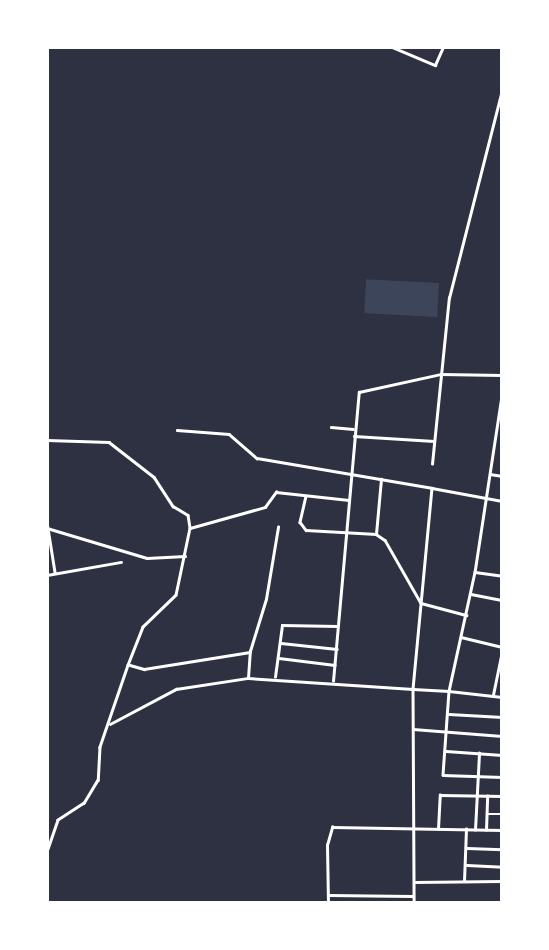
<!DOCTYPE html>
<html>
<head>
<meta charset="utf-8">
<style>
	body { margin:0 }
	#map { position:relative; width:549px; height:950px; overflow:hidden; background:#2d3142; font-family:Signika,sans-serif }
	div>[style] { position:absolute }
	.green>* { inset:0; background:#3c4559; transform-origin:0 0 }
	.minor>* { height:2.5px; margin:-1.25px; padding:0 1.25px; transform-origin:1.25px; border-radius:1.25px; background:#fff }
	.tertiary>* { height:2.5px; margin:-1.25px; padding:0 1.25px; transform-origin:1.25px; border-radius:1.25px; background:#fff }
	span { translate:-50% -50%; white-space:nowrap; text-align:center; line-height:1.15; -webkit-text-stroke:7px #fff; paint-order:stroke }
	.frame { position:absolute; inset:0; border:49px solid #fff; pointer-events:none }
</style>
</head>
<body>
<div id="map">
	<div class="green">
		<div style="left:439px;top:283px;width:34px;height:73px;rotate:93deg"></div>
	</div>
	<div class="minor">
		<div style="left:392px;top:47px;width:47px;rotate:22.7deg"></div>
		<div style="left:435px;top:65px;width:20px;rotate:-66deg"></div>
		<div style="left:47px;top:200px;width:33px;rotate:90deg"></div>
		<div style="left:47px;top:327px;width:39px;rotate:90deg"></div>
		<div style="left:331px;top:427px;width:22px;rotate:5deg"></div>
		<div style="left:177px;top:430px;width:52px;rotate:4.4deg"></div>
		<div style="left:229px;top:434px;width:37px;rotate:41deg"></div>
		<div style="left:257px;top:458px;width:178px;rotate:9.7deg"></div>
		<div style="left:432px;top:488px;width:202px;rotate:95.4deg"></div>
		<div style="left:413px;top:689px;width:36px;rotate:3deg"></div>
		<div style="left:449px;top:691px;width:84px;rotate:94.1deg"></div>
		<div style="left:443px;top:775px;width:59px;rotate:1.9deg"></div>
		<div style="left:354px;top:436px;width:80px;rotate:3.6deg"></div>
		<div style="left:47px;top:440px;width:62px;rotate:1.8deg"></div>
		<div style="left:109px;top:442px;width:57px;rotate:37.9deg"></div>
		<div style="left:154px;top:477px;width:35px;rotate:57deg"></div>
		<div style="left:173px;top:506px;width:17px;rotate:31deg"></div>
		<div style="left:188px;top:515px;width:13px;rotate:81deg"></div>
		<div style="left:190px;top:528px;width:68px;rotate:101.8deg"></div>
		<div style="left:176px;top:595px;width:46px;rotate:135.9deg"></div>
		<div style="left:143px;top:627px;width:41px;rotate:111.5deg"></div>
		<div style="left:128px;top:665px;width:87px;rotate:108.9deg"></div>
		<div style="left:100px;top:747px;width:33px;rotate:93deg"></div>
		<div style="left:98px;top:780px;width:27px;rotate:121deg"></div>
		<div style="left:84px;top:803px;width:31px;rotate:147deg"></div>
		<div style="left:58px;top:820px;width:34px;rotate:109deg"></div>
		<div style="left:432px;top:464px;width:167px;rotate:-84.2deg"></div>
		<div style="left:449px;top:298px;width:215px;rotate:-75.7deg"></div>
		<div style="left:490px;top:474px;width:12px;rotate:9deg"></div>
		<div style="left:432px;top:488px;width:71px;rotate:10.5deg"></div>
		<div style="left:306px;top:496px;width:27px;rotate:103deg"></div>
		<div style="left:300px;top:522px;width:10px;rotate:53deg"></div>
		<div style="left:306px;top:530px;width:70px;rotate:3.3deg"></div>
		<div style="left:376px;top:534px;width:55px;rotate:-84.8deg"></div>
		<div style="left:47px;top:522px;width:51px;rotate:80.9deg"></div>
		<div style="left:47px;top:528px;width:104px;rotate:16.7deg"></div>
		<div style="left:147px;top:558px;width:38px;rotate:-3deg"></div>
		<div style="left:190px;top:528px;width:78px;rotate:-15.6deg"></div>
		<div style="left:265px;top:507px;width:19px;rotate:-54deg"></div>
		<div style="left:276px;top:492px;width:73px;rotate:6.3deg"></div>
		<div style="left:376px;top:534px;width:11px;rotate:34deg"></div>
		<div style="left:385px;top:540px;width:73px;rotate:60.3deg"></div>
		<div style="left:421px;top:603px;width:47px;rotate:14.9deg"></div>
		<div style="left:475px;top:572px;width:27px;rotate:8deg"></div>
		<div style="left:47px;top:575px;width:75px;rotate:-10deg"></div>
		<div style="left:471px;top:594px;width:32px;rotate:11deg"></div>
		<div style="left:461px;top:637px;width:42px;rotate:13.7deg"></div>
		<div style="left:281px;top:643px;width:56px;rotate:6.1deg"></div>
		<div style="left:279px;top:658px;width:56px;rotate:7.1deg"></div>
		<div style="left:130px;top:665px;width:15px;rotate:16deg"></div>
		<div style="left:144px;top:669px;width:107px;rotate:-9.1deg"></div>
		<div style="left:275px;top:677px;width:52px;rotate:-82.3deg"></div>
		<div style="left:282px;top:625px;width:55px;rotate:1deg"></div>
		<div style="left:248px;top:678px;width:27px;rotate:-86deg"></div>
		<div style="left:250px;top:651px;width:54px;rotate:-72.9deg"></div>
		<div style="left:266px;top:599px;width:73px;rotate:-80.5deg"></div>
		<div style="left:333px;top:681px;width:290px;rotate:-84.9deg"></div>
		<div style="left:359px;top:392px;width:84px;rotate:-12.4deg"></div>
		<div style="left:441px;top:374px;width:61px;rotate:0.9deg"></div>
		<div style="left:493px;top:695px;width:45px;rotate:-78.4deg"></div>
		<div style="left:449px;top:714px;width:53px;rotate:3.2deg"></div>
		<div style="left:110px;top:724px;width:75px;rotate:-27.9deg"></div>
		<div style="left:176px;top:689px;width:73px;rotate:-8.7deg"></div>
		<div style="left:248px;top:678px;width:165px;rotate:3.8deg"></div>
		<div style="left:413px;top:689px;width:214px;rotate:89.7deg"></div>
		<div style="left:413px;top:729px;width:89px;rotate:4.5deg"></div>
		<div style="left:446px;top:751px;width:56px;rotate:4.1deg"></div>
		<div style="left:488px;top:814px;width:14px"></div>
		<div style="left:438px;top:829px;width:34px;rotate:-87deg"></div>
		<div style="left:440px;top:795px;width:62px;rotate:0.9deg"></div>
		<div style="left:475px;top:830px;width:77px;rotate:-87deg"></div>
		<div style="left:486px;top:830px;width:34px;rotate:-88deg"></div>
		<div style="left:467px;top:848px;width:35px;rotate:2deg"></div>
		<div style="left:467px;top:865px;width:35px;rotate:3deg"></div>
		<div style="left:464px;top:881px;width:52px;rotate:-87.8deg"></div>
		<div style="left:414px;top:882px;width:88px;rotate:-0.7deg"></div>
		<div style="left:328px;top:895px;width:84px;rotate:0.7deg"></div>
		<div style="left:414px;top:902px;width:88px"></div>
		<div style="left:328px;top:903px;width:58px;rotate:-91deg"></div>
		<div style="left:327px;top:845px;width:19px;rotate:-74deg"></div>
		<div style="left:332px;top:827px;width:170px;rotate:1deg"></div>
	</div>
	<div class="tertiary">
		<div style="left:502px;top:396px;width:178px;rotate:98.7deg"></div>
		<div style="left:475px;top:572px;width:122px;rotate:102.3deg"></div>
		<div style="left:449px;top:691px;width:53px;rotate:6.5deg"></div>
	</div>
	<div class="frame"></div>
</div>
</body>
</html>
